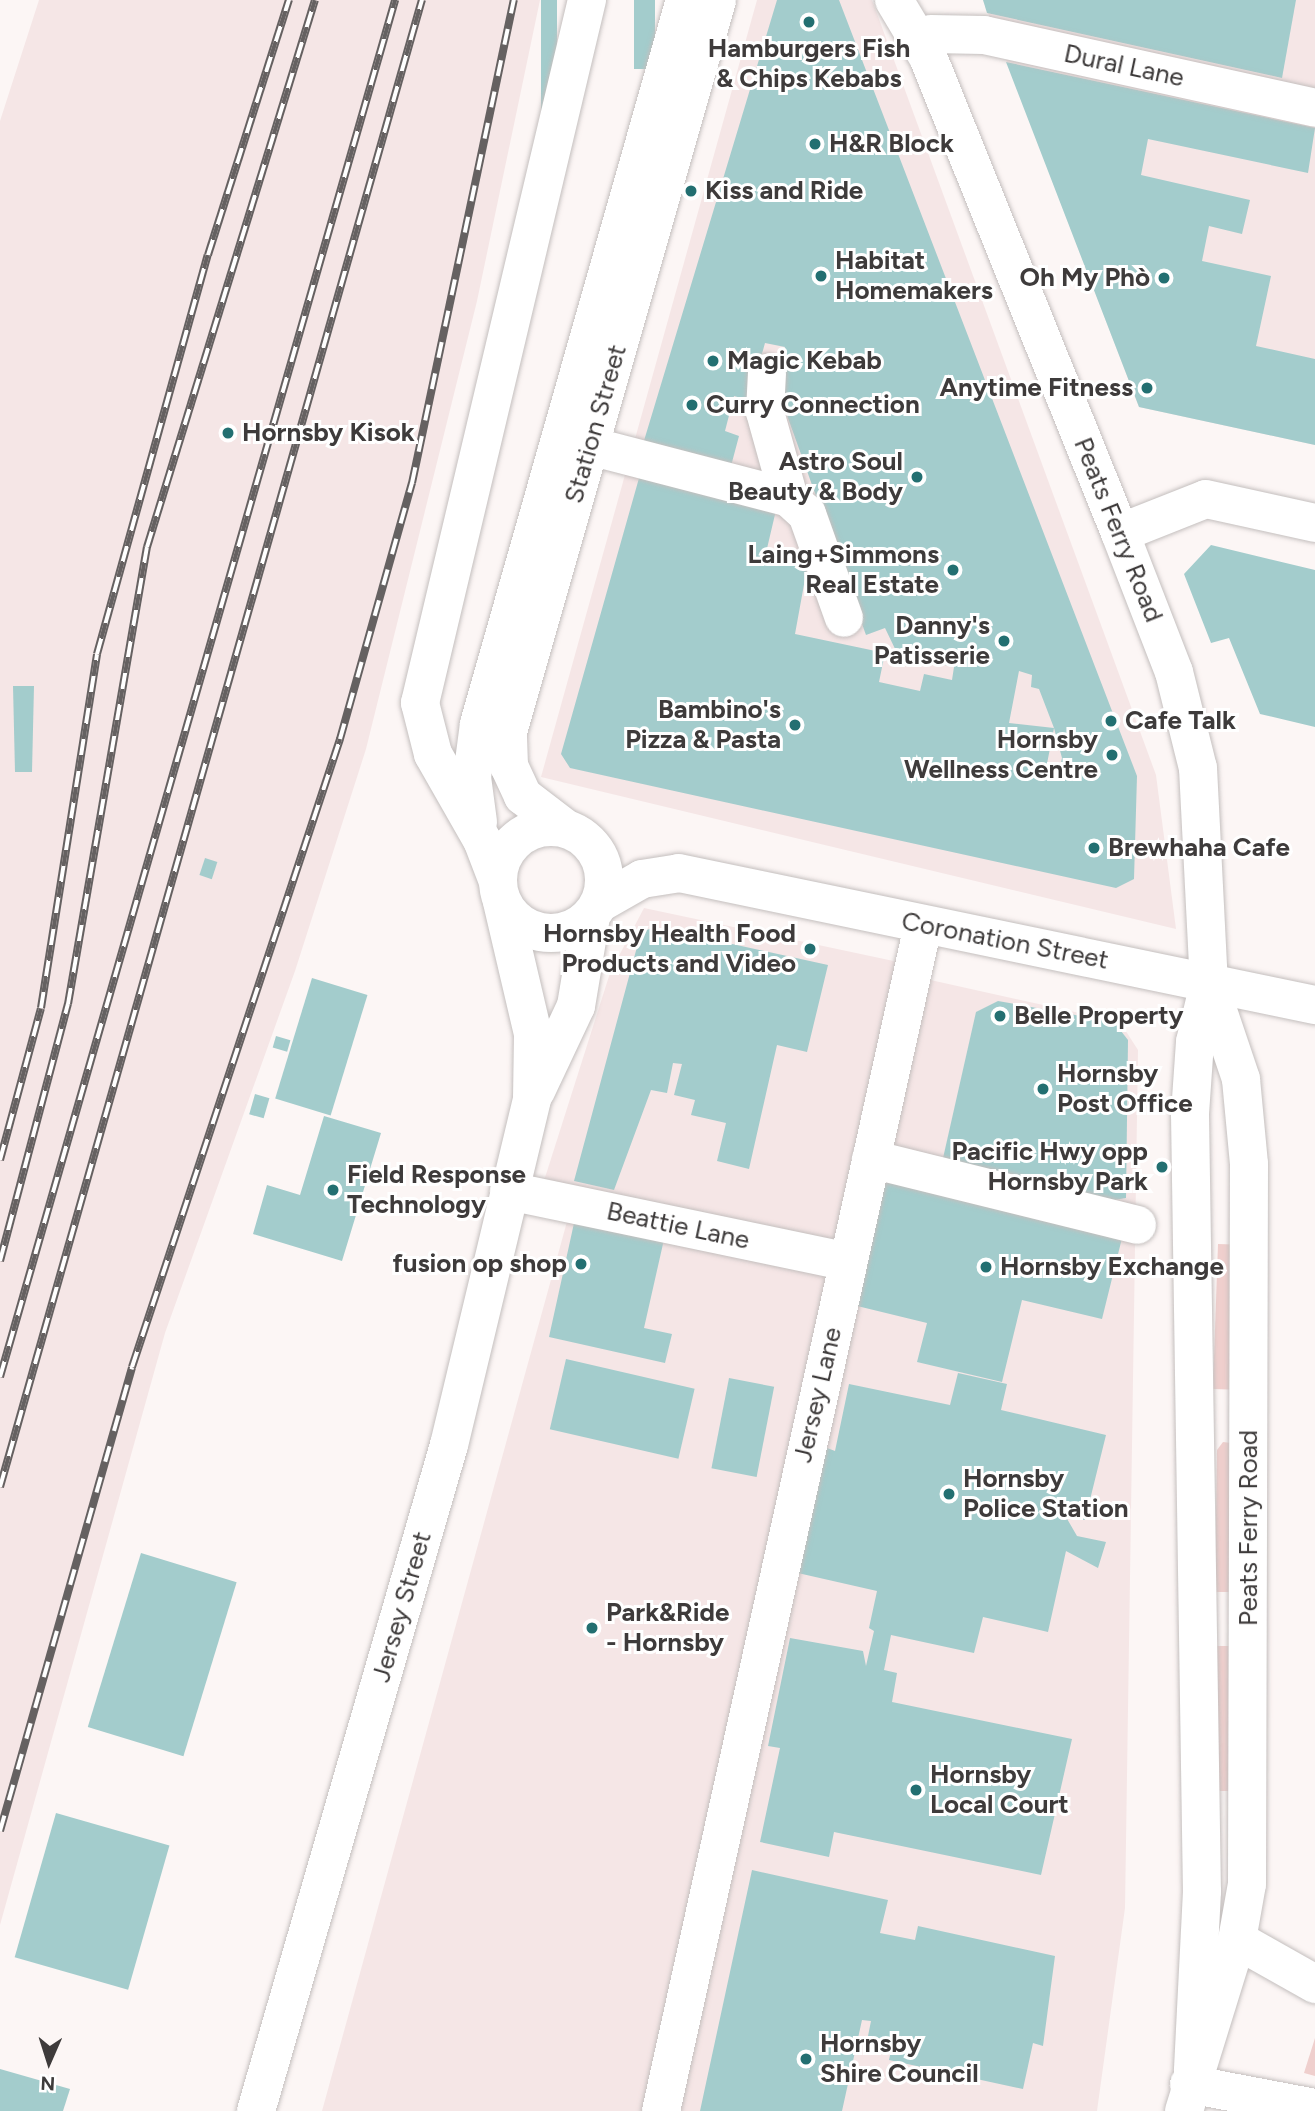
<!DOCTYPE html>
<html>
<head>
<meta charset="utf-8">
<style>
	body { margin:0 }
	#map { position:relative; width:1315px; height:2111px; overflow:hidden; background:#fcf6f5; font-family:Figtree,sans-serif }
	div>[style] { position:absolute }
	.built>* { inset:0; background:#f5e6e6 }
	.green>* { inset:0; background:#efcfcd; transform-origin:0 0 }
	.building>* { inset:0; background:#a3cccc; transform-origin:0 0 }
	.roads { filter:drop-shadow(0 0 2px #c4bfbe) drop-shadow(0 0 2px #c4bfbe) }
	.minor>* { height:38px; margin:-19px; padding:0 19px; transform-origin:19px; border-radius:19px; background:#fff }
	.minor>.ring { margin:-19px; padding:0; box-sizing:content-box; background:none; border:38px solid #fff; border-radius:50% }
	.major>* { height:38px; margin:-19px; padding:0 19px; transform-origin:19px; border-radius:19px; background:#fff }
	.rail>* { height:8px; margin-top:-4px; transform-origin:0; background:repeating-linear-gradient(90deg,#fff 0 16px,#656161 0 32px); box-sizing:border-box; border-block:2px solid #656161 }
	.dots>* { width:19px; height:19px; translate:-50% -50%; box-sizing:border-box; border:4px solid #fff; border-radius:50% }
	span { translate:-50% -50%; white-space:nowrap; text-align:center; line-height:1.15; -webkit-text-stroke:6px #fff; paint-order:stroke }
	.poi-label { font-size:26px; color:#3e3b3b; font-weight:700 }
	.left { translate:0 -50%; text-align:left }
	.right { translate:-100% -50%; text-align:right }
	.street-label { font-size:26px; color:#3e3b3b }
	.north { position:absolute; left:14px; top:2027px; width:70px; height:70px; -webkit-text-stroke:5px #fff; paint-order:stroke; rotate:183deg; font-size:19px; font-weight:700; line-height:28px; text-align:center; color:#3e3b3b }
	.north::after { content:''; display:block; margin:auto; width:24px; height:32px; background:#3e3b3b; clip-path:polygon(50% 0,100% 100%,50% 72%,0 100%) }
</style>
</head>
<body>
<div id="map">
	<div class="built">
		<div style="clip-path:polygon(39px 0,540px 0,477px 301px,366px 749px,295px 971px,165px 1333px,0 1925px,0 121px)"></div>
		<div style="clip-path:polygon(757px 0,872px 0,1156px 775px,1176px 929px,541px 777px)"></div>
		<div style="clip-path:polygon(983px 0,1315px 0,1315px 445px,1139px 407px)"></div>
		<div style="clip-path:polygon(644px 908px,903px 963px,838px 1248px,543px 1184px,610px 973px)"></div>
		<div style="clip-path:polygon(926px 979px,1120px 1022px,1138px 1050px,1125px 1908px,1097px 2111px,322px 2111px,568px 1218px,854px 1273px)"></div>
	</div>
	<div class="green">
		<div style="left:1218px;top:1244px;width:23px;height:145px;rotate:2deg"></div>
		<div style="clip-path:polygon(1223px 1442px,1231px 1443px,1236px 1592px,1215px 1592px,1217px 1450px)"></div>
		<div style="left:1215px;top:1646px;width:22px;height:145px"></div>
		<div style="clip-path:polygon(1315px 2038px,1315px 2076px,1304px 2073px)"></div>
	</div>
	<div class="building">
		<div style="left:541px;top:0;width:16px;height:189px"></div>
		<div style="left:634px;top:0;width:21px;height:69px"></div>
		<div style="clip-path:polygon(evenodd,777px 0,839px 0,1137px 776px,1134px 879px,1116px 888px,570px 768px,561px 754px,641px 471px,777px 506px,765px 557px,807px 568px,795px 634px,885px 653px,879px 682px,920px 691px,924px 674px,952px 680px,954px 667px,898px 655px,885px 628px,866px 635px,775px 382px,785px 347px,765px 343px,749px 400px,734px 396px,725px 431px,739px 436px,731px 466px,643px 444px,777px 0,1019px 671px,1032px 675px,1031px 687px,1039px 689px,1054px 728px,1009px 723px,1019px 671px,777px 0,1054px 728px,1062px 758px,1057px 781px,1044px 779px,1054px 728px)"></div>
		<div style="clip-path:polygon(983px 0,1296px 0,1282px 78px,987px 13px)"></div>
		<div style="clip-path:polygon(1006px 62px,1315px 128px,1308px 173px,1148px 139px,1141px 175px,1250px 200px,1242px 234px,1209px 226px,1202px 261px,1271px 276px,1256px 346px,1315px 359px,1315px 445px,1139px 407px)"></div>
		<div style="clip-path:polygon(1211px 545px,1315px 570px,1315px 727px,1260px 714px,1229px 638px,1211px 643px,1184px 574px)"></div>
		<div style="clip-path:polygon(13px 686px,34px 686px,32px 772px,15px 772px)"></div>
		<div style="left:205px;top:858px;width:13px;height:18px;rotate:18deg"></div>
		<div style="clip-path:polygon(655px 927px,828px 965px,807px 1052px,777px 1045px,749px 1169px,717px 1161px,726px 1123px,691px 1115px,695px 1100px,674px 1095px,682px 1064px,673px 1063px,667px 1093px,651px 1090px,614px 1190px,574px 1181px,641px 932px)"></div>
		<div style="left:312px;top:978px;width:58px;height:126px;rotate:17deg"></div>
		<div style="clip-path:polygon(998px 1001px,1114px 1022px,1128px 1040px,1126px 1198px,1102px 1202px,941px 1167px,976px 1012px)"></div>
		<div style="left:276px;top:1036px;width:15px;height:12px;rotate:16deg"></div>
		<div style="left:255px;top:1094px;width:15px;height:21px;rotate:16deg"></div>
		<div style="clip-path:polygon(324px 1116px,381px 1133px,342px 1261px,253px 1234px,267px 1185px,300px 1195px)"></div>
		<div style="clip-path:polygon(881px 1175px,1123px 1234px,1102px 1319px,1022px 1300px,1002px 1382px,917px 1362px,927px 1323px,849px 1304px)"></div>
		<div style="clip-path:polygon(576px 1214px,665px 1235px,644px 1328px,672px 1334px,665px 1363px,549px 1337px)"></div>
		<div style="left:566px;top:1359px;width:132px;height:72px;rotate:13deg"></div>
		<div style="clip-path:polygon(958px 1373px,1007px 1384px,1001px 1410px,1106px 1435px,1085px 1520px,1066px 1517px,1077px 1536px,1106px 1542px,1098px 1568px,1066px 1551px,1048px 1632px,983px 1617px,974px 1653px,891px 1635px,884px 1670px,897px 1673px,892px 1702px,1072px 1739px,1041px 1875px,834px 1832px,829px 1857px,760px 1842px,780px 1748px,768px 1746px,790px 1638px,863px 1651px,866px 1666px,874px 1631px,869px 1628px,877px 1591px,789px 1571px,814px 1443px,835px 1451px,849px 1384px,950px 1405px)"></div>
		<div style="left:729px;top:1378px;width:46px;height:92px;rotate:11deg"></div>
		<div style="left:141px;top:1553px;width:100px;height:182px;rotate:17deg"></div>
		<div style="left:56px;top:1813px;width:118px;height:150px;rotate:16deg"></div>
		<div style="clip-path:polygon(752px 1870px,888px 1900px,880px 1933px,915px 1940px,918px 1926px,1055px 1956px,1043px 2046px,1033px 2043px,1023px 2089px,889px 2060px,893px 2041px,868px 2036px,871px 2021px,862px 2020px,842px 2111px,700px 2111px)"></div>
		<div style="clip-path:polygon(0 2069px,70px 2089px,63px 2111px,0 2111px)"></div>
	</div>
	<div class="roads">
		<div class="minor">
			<div style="left:931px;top:34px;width:53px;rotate:1.1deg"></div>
			<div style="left:984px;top:35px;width:339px;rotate:12.4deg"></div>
			<div style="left:767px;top:373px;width:39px;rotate:93deg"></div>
			<div style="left:765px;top:412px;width:89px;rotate:74.4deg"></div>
			<div style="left:567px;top:440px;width:229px;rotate:14.6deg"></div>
			<div style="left:789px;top:498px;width:24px;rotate:42deg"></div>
			<div style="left:807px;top:514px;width:110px;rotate:70.4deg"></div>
			<div style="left:1120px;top:533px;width:92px;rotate:-21.6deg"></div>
			<div style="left:1206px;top:499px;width:112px;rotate:12.4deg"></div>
			<div style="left:478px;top:822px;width:45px;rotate:-97.6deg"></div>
			<div style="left:472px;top:777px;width:53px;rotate:-82.5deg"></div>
			<div style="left:479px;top:724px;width:753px;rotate:-74.12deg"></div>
			<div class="ring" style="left:498px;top:827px;width:68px;height:68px"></div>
			<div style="left:565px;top:828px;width:53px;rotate:-142.7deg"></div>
			<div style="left:523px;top:796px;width:33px;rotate:-115deg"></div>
			<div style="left:509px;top:766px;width:34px;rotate:-92deg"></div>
			<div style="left:508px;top:732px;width:761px;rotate:-74.06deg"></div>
			<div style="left:497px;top:879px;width:42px;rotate:-111deg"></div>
			<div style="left:482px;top:840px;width:99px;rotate:-119.7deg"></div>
			<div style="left:433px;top:754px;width:53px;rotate:-104.3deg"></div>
			<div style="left:420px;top:703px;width:723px;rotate:-76.64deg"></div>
			<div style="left:600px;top:903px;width:48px;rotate:-29.7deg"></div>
			<div style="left:642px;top:879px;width:37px;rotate:-9deg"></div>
			<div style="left:679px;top:873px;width:650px;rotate:11.73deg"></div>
			<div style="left:536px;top:1091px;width:94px;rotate:-64.8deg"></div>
			<div style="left:576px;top:1006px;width:91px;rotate:-80.5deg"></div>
			<div style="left:871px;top:1159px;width:274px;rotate:13.9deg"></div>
			<div style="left:509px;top:1191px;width:346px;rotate:11.8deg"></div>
			<div style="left:1237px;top:1940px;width:90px;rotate:29.4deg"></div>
			<div style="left:1189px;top:2084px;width:128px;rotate:10.8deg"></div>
			<div style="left:256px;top:2111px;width:693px;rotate:-73.84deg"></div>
			<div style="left:449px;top:1445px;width:356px;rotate:-76.5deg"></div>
			<div style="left:532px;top:1099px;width:65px;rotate:-89.1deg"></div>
			<div style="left:533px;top:1034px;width:136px;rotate:-103.2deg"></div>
			<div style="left:661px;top:2111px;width:1215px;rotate:-77.54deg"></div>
		</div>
		<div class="major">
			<div style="left:894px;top:0;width:66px;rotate:59.2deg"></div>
			<div style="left:928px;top:57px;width:513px;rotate:68.03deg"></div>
			<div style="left:1120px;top:533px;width:149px;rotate:68.8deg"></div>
			<div style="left:1174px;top:672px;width:99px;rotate:76deg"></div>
			<div style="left:1198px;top:768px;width:216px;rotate:87.1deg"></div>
			<div style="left:1209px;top:984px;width:60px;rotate:103.6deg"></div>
			<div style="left:1195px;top:1042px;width:72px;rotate:94deg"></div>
			<div style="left:1190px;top:1114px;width:777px;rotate:89.12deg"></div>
			<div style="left:1202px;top:1891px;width:180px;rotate:92.9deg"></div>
			<div style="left:1184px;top:2111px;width:179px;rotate:-72.8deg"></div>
			<div style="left:1237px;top:1940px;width:57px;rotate:-79.9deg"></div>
			<div style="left:1247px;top:1884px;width:720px;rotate:-89.84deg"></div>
			<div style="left:1249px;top:1164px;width:85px;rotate:-95.4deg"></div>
			<div style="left:1241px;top:1079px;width:100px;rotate:-108.6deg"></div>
		</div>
	</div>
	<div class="rail">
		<div style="left:0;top:1160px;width:157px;rotate:-74.9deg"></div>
		<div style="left:41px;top:1008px;width:358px;rotate:-81deg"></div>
		<div style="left:97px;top:654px;width:414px;rotate:-74.5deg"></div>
		<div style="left:208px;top:255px;width:268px;rotate:-72.4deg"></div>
		<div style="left:0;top:1261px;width:266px;rotate:-75.2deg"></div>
		<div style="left:68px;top:1004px;width:464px;rotate:-80.2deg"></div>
		<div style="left:147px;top:547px;width:572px;rotate:-72.93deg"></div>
		<div style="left:0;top:1377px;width:1433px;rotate:-73.99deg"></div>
		<div style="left:0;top:1487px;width:1546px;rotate:-74.16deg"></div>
		<div style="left:0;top:1831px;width:482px;rotate:-74.1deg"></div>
		<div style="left:132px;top:1367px;width:662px;rotate:-71.67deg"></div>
		<div style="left:340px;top:739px;width:266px;rotate:-74.3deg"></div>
		<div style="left:412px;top:483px;width:494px;rotate:-78.1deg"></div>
	</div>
	<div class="dots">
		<div style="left:809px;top:22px;background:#236f71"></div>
		<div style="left:815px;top:144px;background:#236f71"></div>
		<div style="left:691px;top:191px;background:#236f71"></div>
		<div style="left:821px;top:276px;background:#236f71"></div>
		<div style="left:1164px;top:278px;background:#236f71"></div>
		<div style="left:713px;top:361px;background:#236f71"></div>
		<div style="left:1147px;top:388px;background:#236f71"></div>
		<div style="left:692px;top:405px;background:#236f71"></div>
		<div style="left:228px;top:433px;background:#236f71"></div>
		<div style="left:917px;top:477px;background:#236f71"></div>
		<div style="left:953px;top:570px;background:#236f71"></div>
		<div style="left:1004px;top:641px;background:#236f71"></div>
		<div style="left:1111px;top:721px;background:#236f71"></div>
		<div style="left:795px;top:725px;background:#236f71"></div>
		<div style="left:1112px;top:755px;background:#236f71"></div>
		<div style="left:1094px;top:848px;background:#236f71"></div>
		<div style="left:810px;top:949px;background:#236f71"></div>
		<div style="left:1000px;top:1016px;background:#236f71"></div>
		<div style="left:1043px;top:1089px;background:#236f71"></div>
		<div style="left:1162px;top:1167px;background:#236f71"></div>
		<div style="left:333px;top:1190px;background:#236f71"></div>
		<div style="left:581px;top:1264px;background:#236f71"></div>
		<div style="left:986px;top:1267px;background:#236f71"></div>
		<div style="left:949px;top:1494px;background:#236f71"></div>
		<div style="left:592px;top:1628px;background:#236f71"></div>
		<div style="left:916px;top:1790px;background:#236f71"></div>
		<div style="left:806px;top:2059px;background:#236f71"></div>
	</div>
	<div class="poi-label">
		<span style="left:809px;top:64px">Hamburgers Fish<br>&amp; Chips Kebabs</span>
		<span class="left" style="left:829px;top:144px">H&amp;R Block</span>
		<span class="left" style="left:705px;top:191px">Kiss and Ride</span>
		<span class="left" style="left:835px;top:276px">Habitat<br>Homemakers</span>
		<span class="right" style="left:1150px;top:278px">Oh My Phò</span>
		<span class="left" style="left:727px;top:361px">Magic Kebab</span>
		<span class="right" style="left:1133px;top:388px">Anytime Fitness</span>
		<span class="left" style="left:706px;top:405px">Curry Connection</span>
		<span class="left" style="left:242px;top:433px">Hornsby Kisok</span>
		<span class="right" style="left:903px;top:477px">Astro Soul<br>Beauty &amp; Body</span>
		<span class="right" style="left:939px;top:570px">Laing+Simmons<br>Real Estate</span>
		<span class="right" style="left:990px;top:641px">Danny's<br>Patisserie</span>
		<span class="right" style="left:781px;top:725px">Bambino's<br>Pizza &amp; Pasta</span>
		<span class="left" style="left:1125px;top:721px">Cafe Talk</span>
		<span class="right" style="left:1098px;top:755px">Hornsby<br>Wellness Centre</span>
		<span class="left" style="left:1108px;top:848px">Brewhaha Cafe</span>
		<span class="right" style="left:796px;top:949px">Hornsby Health Food<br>Products and Video</span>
		<span class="left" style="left:1014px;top:1016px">Belle Property</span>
		<span class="left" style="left:1057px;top:1089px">Hornsby<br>Post Office</span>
		<span class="right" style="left:1148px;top:1167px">Pacific Hwy opp<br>Hornsby Park</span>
		<span class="left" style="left:347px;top:1190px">Field Response<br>Technology</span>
		<span class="right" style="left:567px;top:1264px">fusion op shop</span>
		<span class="left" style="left:1000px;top:1267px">Hornsby Exchange</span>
		<span class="left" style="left:963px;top:1494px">Hornsby<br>Police Station</span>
		<span class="left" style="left:606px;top:1628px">Park&amp;Ride<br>- Hornsby</span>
		<span class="left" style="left:930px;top:1790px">Hornsby<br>Local Court</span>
		<span class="left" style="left:820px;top:2059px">Hornsby<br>Shire Council</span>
	</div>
	<div class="street-label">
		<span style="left:1124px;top:66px;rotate:12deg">Dural Lane</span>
		<span style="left:596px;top:424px;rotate:-74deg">Station Street</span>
		<span style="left:1118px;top:530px;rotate:68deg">Peats Ferry Road</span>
		<span style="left:1005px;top:941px;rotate:11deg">Coronation Street</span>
		<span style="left:678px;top:1226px;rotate:12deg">Beattie Lane</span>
		<span style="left:818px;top:1395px;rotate:-77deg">Jersey Lane</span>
		<span style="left:1249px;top:1528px;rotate:-90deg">Peats Ferry Road</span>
		<span style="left:402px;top:1607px;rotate:-74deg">Jersey Street</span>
	</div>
	<div class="north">N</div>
</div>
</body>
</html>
